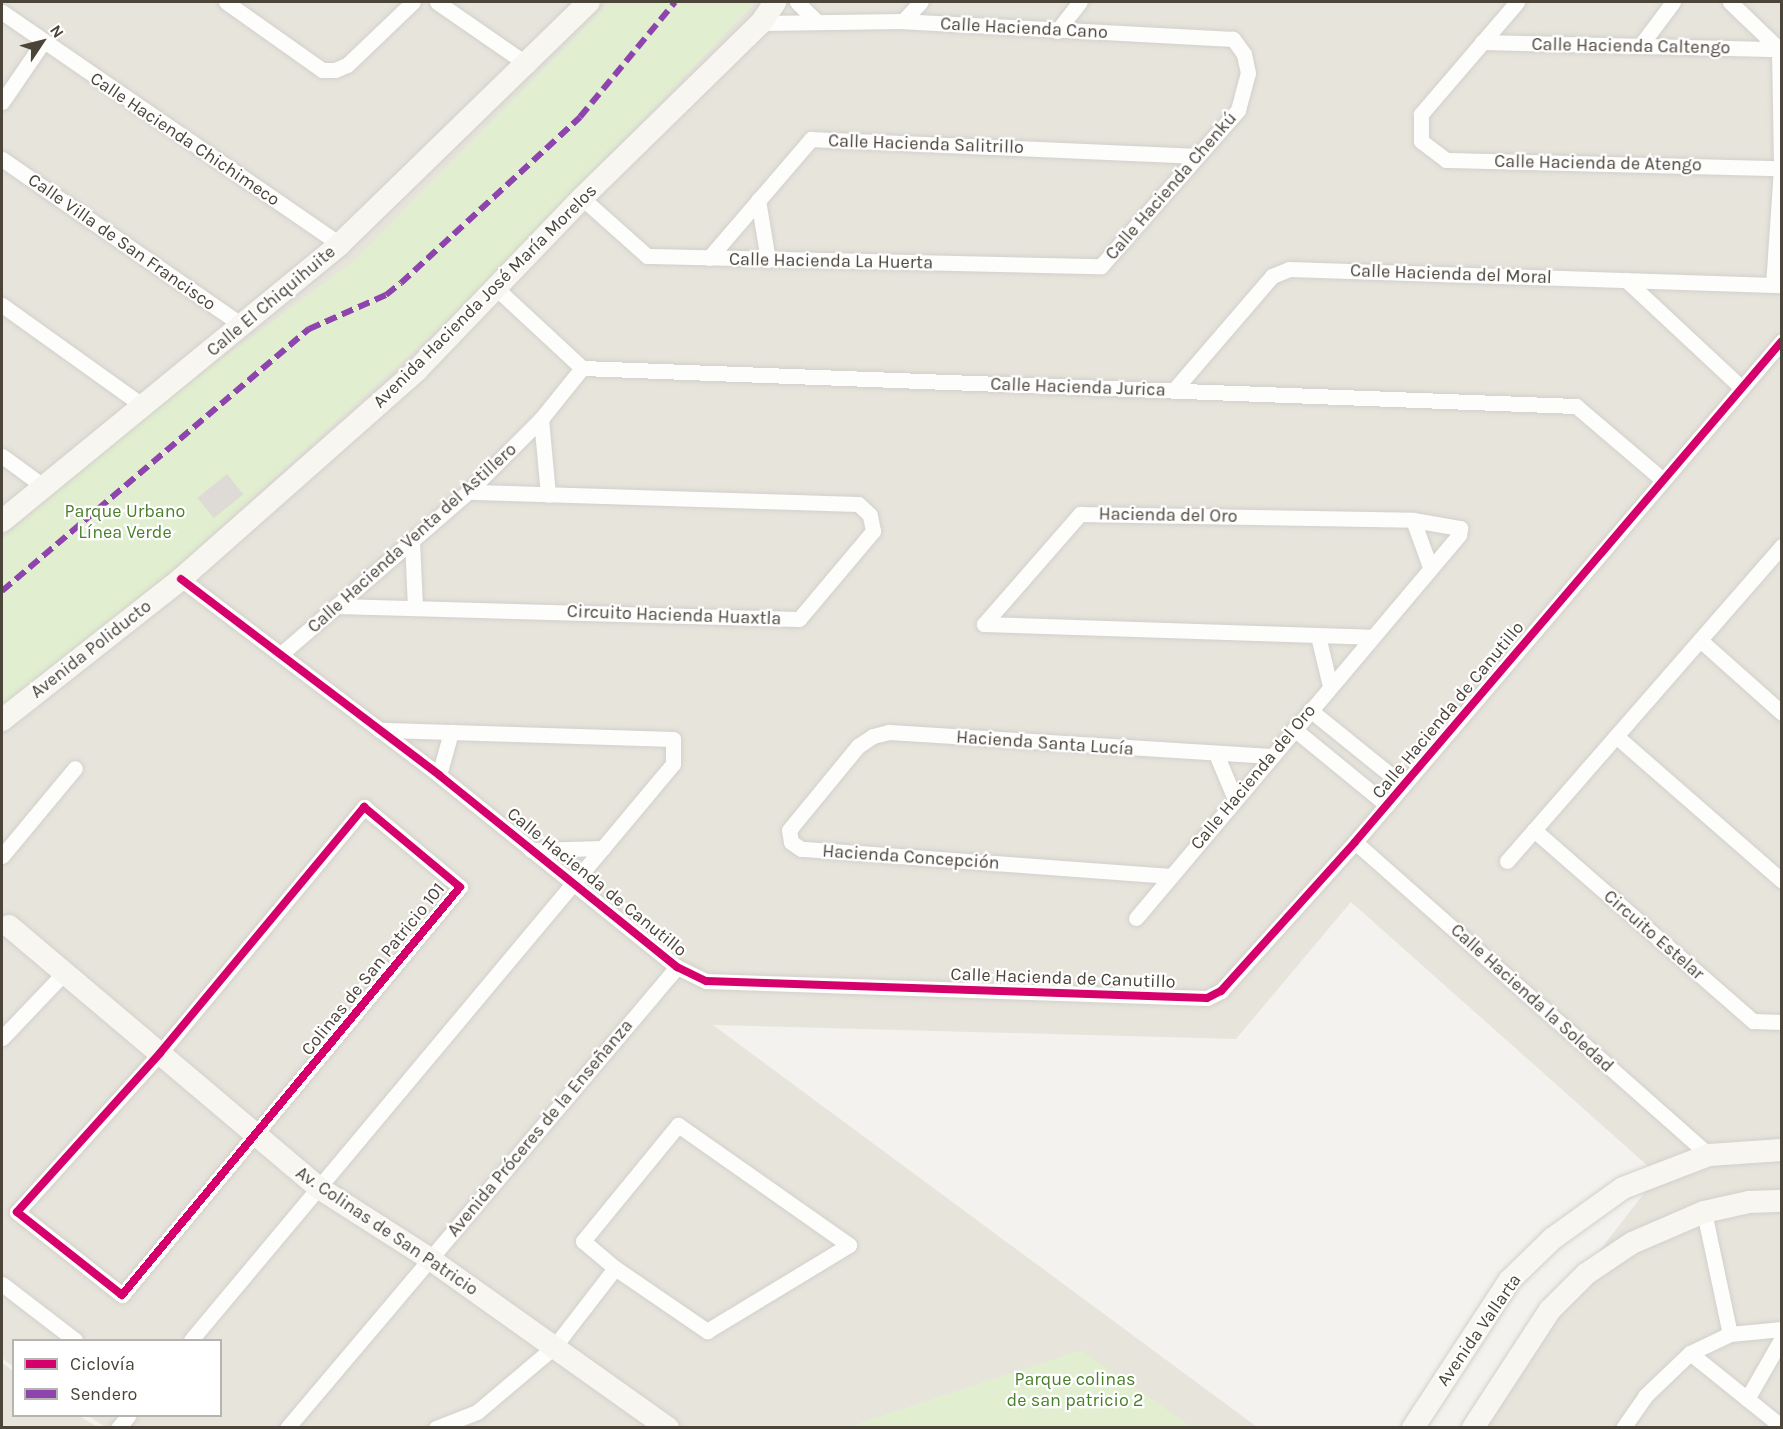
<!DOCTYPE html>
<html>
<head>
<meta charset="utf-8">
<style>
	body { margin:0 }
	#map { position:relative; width:1783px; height:1429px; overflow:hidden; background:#f4f2ee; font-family:Karla,sans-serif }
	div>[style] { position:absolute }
	.residential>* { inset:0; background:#e7e4dc }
	.green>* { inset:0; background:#e1eecf }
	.building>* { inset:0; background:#dedbd6; transform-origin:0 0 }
	.roads { filter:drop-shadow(0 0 2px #d2d0cb) drop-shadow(0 0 2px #d2d0cb) }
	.street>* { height:15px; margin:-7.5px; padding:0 7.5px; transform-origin:7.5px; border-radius:7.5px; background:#fdfdfc }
	.secondary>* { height:22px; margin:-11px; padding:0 11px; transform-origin:11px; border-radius:11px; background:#f7f6f1 }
	.quiet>* { height:6px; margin-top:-3px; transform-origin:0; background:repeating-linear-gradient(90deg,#8e44ad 0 12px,transparent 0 18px) }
	.cycleway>* { height:8px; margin:-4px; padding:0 4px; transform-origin:4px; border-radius:4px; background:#d6006c }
	span { translate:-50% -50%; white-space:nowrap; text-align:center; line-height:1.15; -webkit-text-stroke:4.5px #fff; paint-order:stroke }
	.street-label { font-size:18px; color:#4b4439 }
	.park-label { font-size:18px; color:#4a7f2a }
	.frame { position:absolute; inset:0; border:3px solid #4b4439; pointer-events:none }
	.legend { position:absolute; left:12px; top:1339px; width:210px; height:78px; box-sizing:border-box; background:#fff; border:2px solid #b7b4b0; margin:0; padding:8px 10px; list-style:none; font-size:18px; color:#4b4439 }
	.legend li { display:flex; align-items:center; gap:12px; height:30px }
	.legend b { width:30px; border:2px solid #b7b4b0 }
	.north { position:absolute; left:12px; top:12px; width:60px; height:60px; -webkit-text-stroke:4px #fff; paint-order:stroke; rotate:55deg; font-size:16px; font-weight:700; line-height:24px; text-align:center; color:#4b4439 }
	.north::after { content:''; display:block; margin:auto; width:21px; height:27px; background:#4b4439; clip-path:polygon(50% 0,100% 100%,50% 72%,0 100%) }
</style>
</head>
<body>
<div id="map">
	<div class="residential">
		<div style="clip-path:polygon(2px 2px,1781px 2px,1781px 1427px,1464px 1427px,1658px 1175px,1351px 902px,1236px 1039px,713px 1025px,1257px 1427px,106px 1427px,88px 1416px,220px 1416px,220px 1340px,14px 1340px,13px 1366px,2px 1358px)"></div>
		<div style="clip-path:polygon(2px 1363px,13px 1371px,14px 1416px,80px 1416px,97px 1427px,2px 1427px)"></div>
	</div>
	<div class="green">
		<div style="clip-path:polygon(609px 2px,756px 2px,450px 318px,174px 569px,2px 706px,2px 539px,151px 412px,355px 260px)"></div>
		<div style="clip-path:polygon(1081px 1350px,1192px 1427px,848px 1427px)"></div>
	</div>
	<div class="building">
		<div style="left:227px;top:474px;width:26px;height:38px;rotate:51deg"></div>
	</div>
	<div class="roads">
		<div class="street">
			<div style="left:226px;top:2px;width:118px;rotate:35.3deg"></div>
			<div style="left:322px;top:70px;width:13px"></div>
			<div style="left:335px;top:70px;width:13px;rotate:-23deg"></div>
			<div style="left:347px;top:65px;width:91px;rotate:-43.7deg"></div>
			<div style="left:437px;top:2px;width:111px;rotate:34.7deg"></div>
			<div style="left:797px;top:2px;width:25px;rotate:45deg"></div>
			<div style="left:1517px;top:2px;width:148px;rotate:130.6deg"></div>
			<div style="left:1421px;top:114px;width:27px;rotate:90deg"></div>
			<div style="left:1421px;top:141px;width:31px;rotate:37deg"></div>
			<div style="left:1446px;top:160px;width:336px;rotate:1.4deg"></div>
			<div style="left:1730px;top:2px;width:68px;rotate:43.8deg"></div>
			<div style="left:1779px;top:49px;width:119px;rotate:89deg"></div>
			<div style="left:1781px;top:168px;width:117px;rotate:93.9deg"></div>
			<div style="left:2px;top:12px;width:410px;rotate:34.5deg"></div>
			<div style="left:903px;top:21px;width:26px;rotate:-47deg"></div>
			<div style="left:1057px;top:31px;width:37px;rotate:-52deg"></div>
			<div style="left:1482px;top:42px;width:297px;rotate:1.4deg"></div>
			<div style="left:1640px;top:46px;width:55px;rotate:-53.1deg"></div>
			<div style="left:2px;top:102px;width:73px;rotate:-55.7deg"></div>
			<div style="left:2px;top:159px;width:292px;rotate:34.7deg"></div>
			<div style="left:582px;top:198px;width:87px;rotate:41.7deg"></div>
			<div style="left:647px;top:256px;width:454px;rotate:1.3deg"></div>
			<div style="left:1101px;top:266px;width:208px;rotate:-48.7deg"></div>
			<div style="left:1238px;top:110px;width:38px;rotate:-75deg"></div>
			<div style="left:1248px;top:73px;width:19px;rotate:-102deg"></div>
			<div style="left:1244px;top:54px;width:19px;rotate:-126deg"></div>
			<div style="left:1233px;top:39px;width:330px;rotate:-176.9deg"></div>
			<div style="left:903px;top:21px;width:142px;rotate:179.2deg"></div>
			<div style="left:758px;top:200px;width:61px;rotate:80.5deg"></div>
			<div style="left:709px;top:258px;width:157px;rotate:-49.4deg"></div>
			<div style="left:811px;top:139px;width:387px;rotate:2.5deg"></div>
			<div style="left:1626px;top:280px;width:158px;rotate:43deg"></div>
			<div style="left:496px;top:288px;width:117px;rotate:42.9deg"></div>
			<div style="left:582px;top:368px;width:995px;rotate:2.19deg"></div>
			<div style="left:1576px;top:406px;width:114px;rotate:40.4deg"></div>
			<div style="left:2px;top:305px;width:173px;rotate:35.6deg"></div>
			<div style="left:1174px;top:390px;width:150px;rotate:-49.3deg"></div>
			<div style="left:1272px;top:276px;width:18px;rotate:-22deg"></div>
			<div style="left:1289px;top:269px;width:493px;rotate:1.9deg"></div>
			<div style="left:541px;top:419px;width:76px;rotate:84.7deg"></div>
			<div style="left:2px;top:456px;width:51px;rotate:36.2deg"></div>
			<div style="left:1413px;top:520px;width:50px;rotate:70.1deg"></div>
			<div style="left:412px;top:541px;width:67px;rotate:87.4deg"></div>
			<div style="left:181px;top:579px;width:324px;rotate:37.2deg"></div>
			<div style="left:439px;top:775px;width:306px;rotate:38.9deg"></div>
			<div style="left:677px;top:967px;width:32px;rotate:26deg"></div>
			<div style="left:706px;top:981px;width:501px;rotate:1.94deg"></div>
			<div style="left:1207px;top:998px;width:16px;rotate:-27deg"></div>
			<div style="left:1221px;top:991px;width:200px;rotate:-48deg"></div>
			<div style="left:1355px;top:842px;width:658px;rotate:-49.56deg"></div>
			<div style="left:336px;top:606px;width:463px;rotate:1.6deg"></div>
			<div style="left:799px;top:619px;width:115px;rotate:-49.9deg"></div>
			<div style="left:873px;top:531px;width:16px;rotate:-101deg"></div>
			<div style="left:870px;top:515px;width:16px;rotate:-137deg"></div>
			<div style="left:858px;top:504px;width:390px;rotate:-178.2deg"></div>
			<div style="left:984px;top:624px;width:146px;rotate:-48.9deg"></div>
			<div style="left:1080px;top:514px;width:333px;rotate:1deg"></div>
			<div style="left:1413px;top:520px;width:48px;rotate:9.7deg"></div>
			<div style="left:1460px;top:528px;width:7px;rotate:98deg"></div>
			<div style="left:1459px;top:535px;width:501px;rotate:130.14deg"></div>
			<div style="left:984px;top:624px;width:387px;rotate:1.9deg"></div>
			<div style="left:1318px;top:636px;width:51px;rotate:76.5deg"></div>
			<div style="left:1700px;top:640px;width:110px;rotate:41.7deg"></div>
			<div style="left:281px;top:654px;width:247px;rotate:-40.9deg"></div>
			<div style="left:468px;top:492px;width:103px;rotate:-45deg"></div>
			<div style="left:541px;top:419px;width:65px;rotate:-51.2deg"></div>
			<div style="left:1310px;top:710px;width:119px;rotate:38.9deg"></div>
			<div style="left:1294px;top:729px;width:120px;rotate:39.3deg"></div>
			<div style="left:1616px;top:736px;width:220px;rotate:41.1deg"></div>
			<div style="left:1217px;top:756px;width:47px;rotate:67.3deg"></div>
			<div style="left:439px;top:775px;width:45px;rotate:-74.4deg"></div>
			<div style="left:364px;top:807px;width:125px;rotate:39.8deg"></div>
			<div style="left:460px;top:887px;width:530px;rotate:129.64deg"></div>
			<div style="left:122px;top:1295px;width:134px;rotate:-141.7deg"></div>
			<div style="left:17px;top:1212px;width:214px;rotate:-48deg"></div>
			<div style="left:160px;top:1053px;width:320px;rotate:-50.3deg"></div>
			<div style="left:1534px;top:830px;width:291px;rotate:41.1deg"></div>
			<div style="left:1753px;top:1021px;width:29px;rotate:2deg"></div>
			<div style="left:1355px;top:842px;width:473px;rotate:41.5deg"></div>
			<div style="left:531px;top:850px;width:72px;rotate:-1.6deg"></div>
			<div style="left:2px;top:856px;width:114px;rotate:-50.3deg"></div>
			<div style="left:1507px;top:861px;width:418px;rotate:-48.9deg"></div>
			<div style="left:1171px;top:876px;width:371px;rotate:-175.8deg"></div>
			<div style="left:801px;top:849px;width:12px;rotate:-145deg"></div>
			<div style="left:791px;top:842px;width:12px;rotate:-99deg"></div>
			<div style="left:789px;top:830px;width:109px;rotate:-50.6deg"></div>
			<div style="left:858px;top:746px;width:18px;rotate:-34deg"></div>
			<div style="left:873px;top:736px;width:16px;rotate:-14deg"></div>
			<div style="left:889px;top:732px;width:383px;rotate:3.6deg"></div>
			<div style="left:2px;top:1038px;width:90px;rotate:-46.4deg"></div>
			<div style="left:1704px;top:1212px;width:125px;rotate:78deg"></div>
			<div style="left:2px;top:1284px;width:92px;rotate:37.5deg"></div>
			<div style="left:191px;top:1340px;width:751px;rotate:-50.08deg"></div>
			<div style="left:673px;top:764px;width:25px;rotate:-90deg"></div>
			<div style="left:673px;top:739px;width:294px;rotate:-178.2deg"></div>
			<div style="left:1690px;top:1353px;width:118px;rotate:38.8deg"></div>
			<div style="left:1747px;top:1399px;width:70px;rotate:-60.2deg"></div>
			<div style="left:118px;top:1428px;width:16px;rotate:-50deg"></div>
			<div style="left:287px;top:1428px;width:604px;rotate:-49.77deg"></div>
			<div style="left:436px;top:1428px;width:44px;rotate:-21.3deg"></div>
			<div style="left:477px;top:1412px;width:101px;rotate:-40.2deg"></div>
			<div style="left:554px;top:1347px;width:100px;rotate:-52.3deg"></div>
			<div style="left:615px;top:1268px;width:112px;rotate:34.4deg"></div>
			<div style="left:707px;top:1331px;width:166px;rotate:-31.2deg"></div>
			<div style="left:849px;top:1245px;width:209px;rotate:-144.9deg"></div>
			<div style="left:678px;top:1125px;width:150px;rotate:129.3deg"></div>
			<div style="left:583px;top:1241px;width:42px;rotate:40.2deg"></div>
			<div style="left:1623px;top:1428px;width:39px;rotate:-55deg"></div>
			<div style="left:1645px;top:1396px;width:62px;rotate:-43.7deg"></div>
			<div style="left:1690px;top:1353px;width:44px;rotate:-25.4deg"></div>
			<div style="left:1730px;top:1334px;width:52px;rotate:-5.5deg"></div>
		</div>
		<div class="secondary">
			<div style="left:2px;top:521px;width:437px;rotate:-39.3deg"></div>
			<div style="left:340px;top:244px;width:347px;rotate:-44.2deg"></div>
			<div style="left:2px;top:720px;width:228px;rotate:-38.2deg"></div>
			<div style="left:181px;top:579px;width:315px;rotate:-41.5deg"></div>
			<div style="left:417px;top:370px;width:238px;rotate:-46.2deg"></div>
			<div style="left:582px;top:198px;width:250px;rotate:-44.4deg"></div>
			<div style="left:761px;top:23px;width:25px;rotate:-56deg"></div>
			<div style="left:9px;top:926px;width:406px;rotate:40.2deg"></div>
			<div style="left:319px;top:1188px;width:132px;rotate:32.6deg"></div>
			<div style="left:430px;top:1259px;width:292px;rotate:35.4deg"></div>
			<div style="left:1413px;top:1428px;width:177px;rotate:-56.8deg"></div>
			<div style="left:1510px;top:1280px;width:59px;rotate:-44.3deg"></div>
			<div style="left:1552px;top:1239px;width:87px;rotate:-35.7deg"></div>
			<div style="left:1623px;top:1188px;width:92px;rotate:-21deg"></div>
			<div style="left:1709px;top:1155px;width:73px;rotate:-3.9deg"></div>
			<div style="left:1473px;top:1428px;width:141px;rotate:-56.9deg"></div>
			<div style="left:1550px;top:1310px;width:51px;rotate:-45deg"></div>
			<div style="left:1586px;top:1274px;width:55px;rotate:-34deg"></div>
			<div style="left:1632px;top:1243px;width:78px;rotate:-23.3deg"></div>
			<div style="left:1704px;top:1212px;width:46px;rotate:-12.5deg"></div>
			<div style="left:1749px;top:1202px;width:33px;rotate:-2deg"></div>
		</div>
	</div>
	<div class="quiet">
		<div style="left:2px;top:591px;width:404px;rotate:-40.5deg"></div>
		<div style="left:309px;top:329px;width:84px;rotate:-23.8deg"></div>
		<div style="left:386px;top:295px;width:19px;rotate:-39deg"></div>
		<div style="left:401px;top:283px;width:244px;rotate:-42.8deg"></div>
		<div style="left:580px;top:117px;width:149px;rotate:-50.4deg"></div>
	</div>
	<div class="cycleway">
		<div style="left:181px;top:579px;width:324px;rotate:37.2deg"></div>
		<div style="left:439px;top:775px;width:306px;rotate:38.9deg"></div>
		<div style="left:677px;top:967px;width:32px;rotate:26deg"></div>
		<div style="left:706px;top:981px;width:501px;rotate:1.94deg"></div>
		<div style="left:1207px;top:998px;width:16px;rotate:-27deg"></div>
		<div style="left:1221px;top:991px;width:200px;rotate:-48deg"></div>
		<div style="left:1355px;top:842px;width:658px;rotate:-49.56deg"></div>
		<div style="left:364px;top:807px;width:125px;rotate:39.8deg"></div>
		<div style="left:460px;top:887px;width:530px;rotate:129.64deg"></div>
		<div style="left:122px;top:1295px;width:134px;rotate:-141.7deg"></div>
		<div style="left:17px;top:1212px;width:214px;rotate:-48deg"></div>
		<div style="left:160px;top:1053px;width:320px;rotate:-50.3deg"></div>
	</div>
	<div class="street-label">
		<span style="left:1024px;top:28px;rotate:3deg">Calle Hacienda Cano</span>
		<span style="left:1631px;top:46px;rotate:1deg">Calle Hacienda Caltengo</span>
		<span style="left:185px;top:139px;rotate:34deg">Calle Hacienda Chichimeco</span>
		<span style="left:926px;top:144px;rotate:2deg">Calle Hacienda Salitrillo</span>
		<span style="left:1598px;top:163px;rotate:1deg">Calle Hacienda de Atengo</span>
		<span style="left:1171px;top:186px;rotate:-49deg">Calle Hacienda Chenkú</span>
		<span style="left:122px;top:242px;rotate:35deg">Calle Villa de San Francisco</span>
		<span style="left:831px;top:261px;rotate:1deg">Calle Hacienda La Huerta</span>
		<span style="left:1451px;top:274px;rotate:2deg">Calle Hacienda del Moral</span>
		<span style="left:485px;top:296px;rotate:-45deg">Avenida Hacienda José María Morelos</span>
		<span style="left:271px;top:301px;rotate:-40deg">Calle El Chiquihuite</span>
		<span style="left:1078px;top:387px;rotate:2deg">Calle Hacienda Jurica</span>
		<span style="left:1168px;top:515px;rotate:1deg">Hacienda del Oro</span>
		<span style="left:412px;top:538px;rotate:-42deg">Calle Hacienda Venta del Astillero</span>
		<span style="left:674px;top:615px;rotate:2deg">Circuito Hacienda Huaxtla</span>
		<span style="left:91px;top:649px;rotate:-38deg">Avenida Poliducto</span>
		<span style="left:1448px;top:710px;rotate:-50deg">Calle Hacienda de Canutillo</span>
		<span style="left:1045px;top:743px;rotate:4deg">Hacienda Santa Lucía</span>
		<span style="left:1253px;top:777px;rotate:-50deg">Calle Hacienda del Oro</span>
		<span style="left:911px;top:857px;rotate:4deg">Hacienda Concepción</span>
		<span style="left:597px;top:882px;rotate:39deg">Calle Hacienda de Canutillo</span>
		<span style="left:1654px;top:935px;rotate:41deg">Circuito Estelar</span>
		<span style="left:373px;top:969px;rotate:-51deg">Colinas de San Patricio 101</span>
		<span style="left:1063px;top:978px;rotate:2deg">Calle Hacienda de Canutillo</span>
		<span style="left:1532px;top:998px;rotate:42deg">Calle Hacienda la Soledad</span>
		<span style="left:540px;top:1128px;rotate:-50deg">Avenida Próceres de la Enseñanza</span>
		<span style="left:387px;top:1231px;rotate:34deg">Av. Colinas de San Patricio</span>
		<span style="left:1479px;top:1330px;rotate:-55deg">Avenida Vallarta</span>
	</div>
	<div class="park-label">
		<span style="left:125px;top:522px">Parque Urbano<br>Línea Verde</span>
		<span style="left:1075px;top:1390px">Parque colinas<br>de san patricio 2</span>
	</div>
	<div class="frame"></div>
	<ul class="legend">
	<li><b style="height:8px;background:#d6006c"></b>Ciclovía</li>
	<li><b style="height:8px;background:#8e44ad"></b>Sendero</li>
	</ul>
	<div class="north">N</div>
</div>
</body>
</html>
